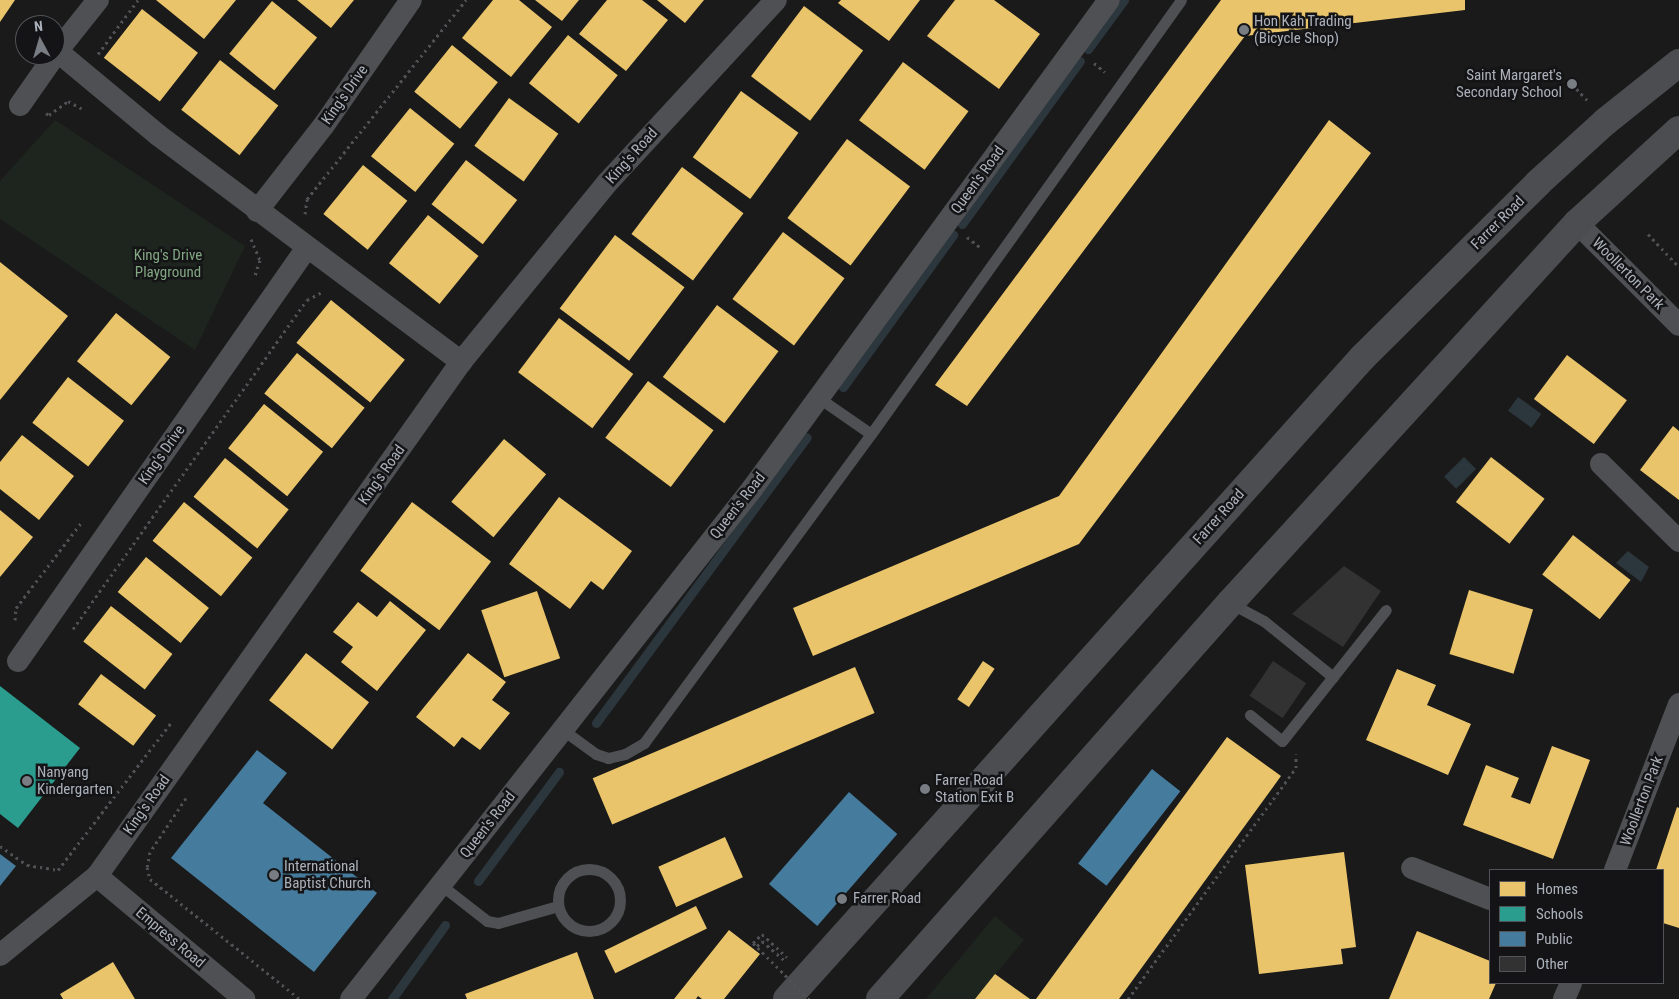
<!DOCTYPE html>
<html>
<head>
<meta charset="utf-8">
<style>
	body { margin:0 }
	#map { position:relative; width:1679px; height:999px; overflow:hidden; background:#1a1a1a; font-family:"Roboto Condensed",sans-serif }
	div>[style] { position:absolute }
	.green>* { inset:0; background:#1e251e }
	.water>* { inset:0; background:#2c363d; transform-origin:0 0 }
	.homes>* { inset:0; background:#e9c46a; transform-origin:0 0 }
	.schools>* { inset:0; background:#2a9d8f }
	.public>* { inset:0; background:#457b9d; transform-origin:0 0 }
	.stream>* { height:9px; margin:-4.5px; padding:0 4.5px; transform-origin:4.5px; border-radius:4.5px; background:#2c363d }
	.building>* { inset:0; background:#323232; transform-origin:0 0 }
	.path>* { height:3px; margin-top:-1.5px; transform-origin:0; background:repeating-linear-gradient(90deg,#505155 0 2.5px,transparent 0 6.5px) }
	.lane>* { height:11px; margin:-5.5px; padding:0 5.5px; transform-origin:5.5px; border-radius:5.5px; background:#4e5053 }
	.lane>.ring { margin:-5.5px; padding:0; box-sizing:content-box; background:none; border:11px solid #4e5053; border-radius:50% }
	.street>* { height:22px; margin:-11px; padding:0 11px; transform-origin:11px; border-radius:11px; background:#4e5053 }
	.highway>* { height:28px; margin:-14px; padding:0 14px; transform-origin:14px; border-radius:14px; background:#4c4d50 }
	.path-bridge>* { height:3px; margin-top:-1.5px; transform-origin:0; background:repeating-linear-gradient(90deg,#505155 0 2.5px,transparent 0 6.5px) }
	.dots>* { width:14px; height:14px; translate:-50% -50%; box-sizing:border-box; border:2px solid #141416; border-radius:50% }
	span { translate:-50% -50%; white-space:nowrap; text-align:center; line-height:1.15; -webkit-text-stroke:5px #141416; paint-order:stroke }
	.poi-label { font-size:15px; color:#abb1bb }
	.left { translate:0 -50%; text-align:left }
	.right { translate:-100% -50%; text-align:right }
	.street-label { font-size:15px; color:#abb1bb }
	.park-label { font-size:15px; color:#82a782 }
	.legend { position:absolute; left:1489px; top:869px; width:175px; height:115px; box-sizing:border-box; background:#141416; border:1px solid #505358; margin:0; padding:6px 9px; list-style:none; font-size:15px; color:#abb1bb }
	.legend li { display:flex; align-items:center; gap:10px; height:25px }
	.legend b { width:25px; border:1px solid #505358 }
	.north { position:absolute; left:15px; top:15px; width:50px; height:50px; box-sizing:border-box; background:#141416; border:1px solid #505358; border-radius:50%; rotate:354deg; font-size:14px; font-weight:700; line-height:20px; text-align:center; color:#abb1bb }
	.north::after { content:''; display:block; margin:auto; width:18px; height:22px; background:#787c83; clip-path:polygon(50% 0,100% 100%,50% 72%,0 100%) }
</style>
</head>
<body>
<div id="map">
	<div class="green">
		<div style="clip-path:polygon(55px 120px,245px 246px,195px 350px,0 219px,0 181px)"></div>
		<div style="clip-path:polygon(995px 916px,1024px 940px,975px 999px,926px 999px)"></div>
	</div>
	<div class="water">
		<div style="left:1518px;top:397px;width:29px;height:17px;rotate:36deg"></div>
		<div style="left:1464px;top:457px;width:17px;height:28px;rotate:45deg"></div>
		<div style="clip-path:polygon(1628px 551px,1649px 567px,1641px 582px,1616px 563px)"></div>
	</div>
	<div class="homes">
		<div style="clip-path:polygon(0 0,15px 0,0 22px)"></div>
		<div style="clip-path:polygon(156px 0,236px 0,204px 39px)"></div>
		<div style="clip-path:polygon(297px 0,354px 0,331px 28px)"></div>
		<div style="clip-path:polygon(493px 0,519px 0,552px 27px,511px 77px,462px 38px)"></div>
		<div style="clip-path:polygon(535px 0,579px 0,562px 21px)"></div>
		<div style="clip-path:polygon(607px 0,642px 0,668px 20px,626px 71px,579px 34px)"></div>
		<div style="clip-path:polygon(657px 0,704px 0,685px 23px)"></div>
		<div style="clip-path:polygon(841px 0,920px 0,889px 41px,838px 3px)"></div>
		<div style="clip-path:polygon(955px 0,994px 0,1040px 34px,999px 89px,927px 36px)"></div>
		<div style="clip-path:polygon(1221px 0,1465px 0,1465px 10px,1245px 36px,967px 406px,935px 385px)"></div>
		<div style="left:272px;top:1px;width:58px;height:68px;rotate:39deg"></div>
		<div style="left:804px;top:6px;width:74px;height:88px;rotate:37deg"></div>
		<div style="left:142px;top:9px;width:71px;height:62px;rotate:38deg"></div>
		<div style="left:568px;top:35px;width:64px;height:62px;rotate:39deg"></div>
		<div style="left:452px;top:45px;width:59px;height:60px;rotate:39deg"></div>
		<div style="left:220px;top:60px;width:74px;height:63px;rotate:38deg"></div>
		<div style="left:903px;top:62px;width:82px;height:73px;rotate:37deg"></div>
		<div style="left:741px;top:91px;width:71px;height:82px;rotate:36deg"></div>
		<div style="left:509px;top:98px;width:61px;height:59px;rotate:36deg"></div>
		<div style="left:410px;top:108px;width:57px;height:62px;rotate:39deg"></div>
		<div style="clip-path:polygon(1329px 120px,1371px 153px,1079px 544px,813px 656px,793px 608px,1059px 496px)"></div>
		<div style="left:847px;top:139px;width:79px;height:99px;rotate:37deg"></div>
		<div style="left:466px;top:160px;width:65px;height:56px;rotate:38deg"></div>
		<div style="left:363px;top:165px;width:57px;height:63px;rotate:39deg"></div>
		<div style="left:682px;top:167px;width:77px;height:84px;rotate:37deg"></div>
		<div style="left:428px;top:215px;width:65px;height:62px;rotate:39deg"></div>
		<div style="left:783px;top:232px;width:77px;height:84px;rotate:37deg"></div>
		<div style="left:615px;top:235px;width:87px;height:92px;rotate:37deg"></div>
		<div style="clip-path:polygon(0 262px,68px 316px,0 400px)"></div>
		<div style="left:331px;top:300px;width:95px;height:55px;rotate:39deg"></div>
		<div style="left:717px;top:305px;width:77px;height:90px;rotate:37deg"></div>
		<div style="left:116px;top:313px;width:70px;height:62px;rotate:39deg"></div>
		<div style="left:559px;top:318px;width:93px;height:68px;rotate:37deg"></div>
		<div style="left:297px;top:353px;width:87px;height:52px;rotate:39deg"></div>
		<div style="left:1567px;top:355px;width:75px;height:55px;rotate:37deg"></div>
		<div style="left:68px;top:377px;width:71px;height:58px;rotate:38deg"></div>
		<div style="left:648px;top:381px;width:82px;height:71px;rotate:37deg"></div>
		<div style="left:264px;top:404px;width:76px;height:57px;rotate:39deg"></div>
		<div style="clip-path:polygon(1673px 426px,1679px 431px,1679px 500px,1640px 470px)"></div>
		<div style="clip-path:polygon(22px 435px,74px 476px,39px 520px,0 489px,0 462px)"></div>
		<div style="left:504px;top:439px;width:55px;height:82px;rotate:40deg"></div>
		<div style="left:1491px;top:457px;width:68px;height:57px;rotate:38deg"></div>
		<div style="left:225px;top:458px;width:82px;height:50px;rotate:39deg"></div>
		<div style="clip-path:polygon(559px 497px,632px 551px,603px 590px,591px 581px,570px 609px,509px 564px)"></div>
		<div style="left:184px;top:502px;width:88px;height:50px;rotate:39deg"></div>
		<div style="left:412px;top:502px;width:99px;height:86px;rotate:37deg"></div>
		<div style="clip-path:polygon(0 510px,33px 537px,0 577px)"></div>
		<div style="left:1573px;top:535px;width:73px;height:50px;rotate:38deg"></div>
		<div style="left:146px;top:557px;width:81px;height:45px;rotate:39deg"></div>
		<div style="left:1469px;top:590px;width:67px;height:67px;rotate:17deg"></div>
		<div style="left:537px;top:591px;width:71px;height:59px;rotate:71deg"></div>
		<div style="clip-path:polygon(390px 601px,426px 630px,377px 691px,341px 662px,353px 647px,333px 632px,358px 602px,377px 617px)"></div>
		<div style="left:111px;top:606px;width:78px;height:45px;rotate:38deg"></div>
		<div style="left:306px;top:653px;width:80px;height:60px;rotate:38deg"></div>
		<div style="clip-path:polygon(468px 653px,506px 682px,492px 700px,510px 713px,480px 750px,462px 737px,454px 747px,416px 717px)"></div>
		<div style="left:983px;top:661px;width:14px;height:46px;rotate:34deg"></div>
		<div style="left:855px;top:667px;width:50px;height:285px;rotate:67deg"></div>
		<div style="clip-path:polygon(1397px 669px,1436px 685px,1427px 705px,1471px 724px,1448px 775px,1366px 740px)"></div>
		<div style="left:101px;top:674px;width:69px;height:38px;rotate:37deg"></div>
		<div style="clip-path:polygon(1227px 737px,1281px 776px,1119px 999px,1036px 999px)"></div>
		<div style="clip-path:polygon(1552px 746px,1590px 760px,1553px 859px,1463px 825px,1486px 765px,1519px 778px,1511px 797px,1530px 804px)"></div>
		<div style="clip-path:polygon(1677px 807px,1679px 808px,1679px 928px,1663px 923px,1663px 870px,1656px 870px)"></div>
		<div style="left:725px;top:837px;width:44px;height:73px;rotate:66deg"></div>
		<div style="clip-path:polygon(1344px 852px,1356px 947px,1341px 949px,1343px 964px,1259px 974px,1245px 865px)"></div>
		<div style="left:696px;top:906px;width:25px;height:102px;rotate:64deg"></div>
		<div style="clip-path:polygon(729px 930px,760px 954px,724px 999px,702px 999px,698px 996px,696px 999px,674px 999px)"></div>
		<div style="clip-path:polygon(1417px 931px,1490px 961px,1490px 983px,1496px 983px,1489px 999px,1389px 999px)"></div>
		<div style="clip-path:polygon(577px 952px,594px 999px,467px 999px,465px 994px)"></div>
		<div style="clip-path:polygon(113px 962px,135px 999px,63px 999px,60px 994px)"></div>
		<div style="clip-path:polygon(995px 974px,1030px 999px,975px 999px)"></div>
	</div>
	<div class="schools">
		<div style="clip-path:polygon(0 686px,80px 748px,18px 828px,0 814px)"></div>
	</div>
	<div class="public">
		<div style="clip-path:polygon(257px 750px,287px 773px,263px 803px,377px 893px,314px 972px,171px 858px)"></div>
		<div style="left:1152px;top:769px;width:36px;height:120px;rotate:38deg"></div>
		<div style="left:849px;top:792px;width:64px;height:122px;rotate:41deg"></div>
		<div style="clip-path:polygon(0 854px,16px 866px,0 886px)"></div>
	</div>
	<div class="stream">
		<div style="left:1088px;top:49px;width:61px;rotate:-53.7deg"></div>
		<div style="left:962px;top:224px;width:201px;rotate:-54.1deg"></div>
		<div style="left:843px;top:387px;width:188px;rotate:-54.1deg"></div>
		<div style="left:596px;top:723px;width:355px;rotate:-53.6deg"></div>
		<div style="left:478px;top:881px;width:136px;rotate:-53.4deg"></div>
		<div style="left:392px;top:999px;width:91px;rotate:-54.4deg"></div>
	</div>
	<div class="building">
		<div style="clip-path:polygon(1344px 566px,1381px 591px,1343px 647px,1292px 614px)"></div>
		<div style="left:1273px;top:661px;width:40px;height:42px;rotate:34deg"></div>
	</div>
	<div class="path">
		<div style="left:98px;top:54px;width:67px;rotate:-53.5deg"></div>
		<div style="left:1094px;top:63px;width:14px;rotate:39deg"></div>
		<div style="left:1572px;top:84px;width:22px;rotate:47deg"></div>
		<div style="left:46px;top:113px;width:4px;rotate:34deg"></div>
		<div style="left:49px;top:115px;width:24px;rotate:-36deg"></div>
		<div style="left:68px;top:101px;width:18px;rotate:29deg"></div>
		<div style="left:305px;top:214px;width:15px;rotate:-82deg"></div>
		<div style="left:307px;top:199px;width:255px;rotate:-51.4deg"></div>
		<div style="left:1648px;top:234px;width:45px;rotate:46.8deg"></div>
		<div style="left:967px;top:237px;width:16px;rotate:38deg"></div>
		<div style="left:251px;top:239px;width:23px;rotate:67deg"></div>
		<div style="left:260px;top:260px;width:16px;rotate:108deg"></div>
		<div style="left:15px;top:620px;width:12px;rotate:-85deg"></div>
		<div style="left:16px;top:608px;width:107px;rotate:-52.6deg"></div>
		<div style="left:73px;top:629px;width:404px;rotate:-54.6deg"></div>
		<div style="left:307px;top:300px;width:19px;rotate:-28deg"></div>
		<div style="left:186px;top:798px;width:65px;rotate:123.7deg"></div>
		<div style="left:150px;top:852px;width:15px;rotate:101deg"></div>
		<div style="left:147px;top:867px;width:12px;rotate:76deg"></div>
		<div style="left:150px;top:879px;width:192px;rotate:38.7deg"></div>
		<div style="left:0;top:846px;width:33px;rotate:35deg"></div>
		<div style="left:27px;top:865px;width:32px;rotate:9deg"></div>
		<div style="left:58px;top:870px;width:185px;rotate:-52.5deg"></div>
		<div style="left:753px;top:943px;width:13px;rotate:-45deg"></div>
		<div style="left:762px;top:934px;width:34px;rotate:43deg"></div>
		<div style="left:757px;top:946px;width:7px;rotate:-45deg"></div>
		<div style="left:762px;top:941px;width:30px;rotate:41deg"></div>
		<div style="left:1128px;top:999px;width:286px;rotate:-54deg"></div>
		<div style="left:1296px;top:768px;width:14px;rotate:-90deg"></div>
	</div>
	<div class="lane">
		<div style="left:819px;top:398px;width:63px;rotate:34.7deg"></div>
		<div style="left:1230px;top:603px;width:38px;rotate:28deg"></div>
		<div style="left:1264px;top:621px;width:89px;rotate:39.1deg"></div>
		<div style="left:1250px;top:715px;width:41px;rotate:39.1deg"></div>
		<div style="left:1282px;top:741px;width:167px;rotate:-51.6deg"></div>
		<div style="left:563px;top:730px;width:41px;rotate:36deg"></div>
		<div style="left:596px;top:754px;width:13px;rotate:18deg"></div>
		<div style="left:608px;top:758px;width:17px;rotate:-13deg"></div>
		<div style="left:625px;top:754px;width:22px;rotate:-30deg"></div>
		<div style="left:644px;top:743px;width:383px;rotate:-53.7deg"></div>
		<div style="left:871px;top:434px;width:533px;rotate:-54.46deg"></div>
		<div class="ring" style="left:558px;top:869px;width:51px;height:51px"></div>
		<div style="left:441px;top:885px;width:58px;rotate:38deg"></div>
		<div style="left:487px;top:921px;width:11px;rotate:10deg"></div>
		<div style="left:498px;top:923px;width:62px;rotate:-15.8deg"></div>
	</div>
	<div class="street">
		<div style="left:57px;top:51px;width:131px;rotate:39.7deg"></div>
		<div style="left:158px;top:135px;width:379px;rotate:36.8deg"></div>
		<div style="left:55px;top:54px;width:69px;rotate:-51.5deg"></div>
		<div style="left:20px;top:105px;width:61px;rotate:-55deg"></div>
		<div style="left:257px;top:211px;width:109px;rotate:-52.1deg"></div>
		<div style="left:324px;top:125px;width:152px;rotate:-55.2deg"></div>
		<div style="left:1577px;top:223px;width:144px;rotate:45deg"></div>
		<div style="left:1601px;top:464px;width:110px;rotate:44.6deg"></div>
		<div style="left:18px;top:661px;width:503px;rotate:-55.05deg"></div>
		<div style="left:1412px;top:868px;width:84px;rotate:21.7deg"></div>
		<div style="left:1615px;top:870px;width:178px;rotate:-68.9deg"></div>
		<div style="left:97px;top:876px;width:192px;rotate:39.9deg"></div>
		<div style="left:0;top:955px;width:125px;rotate:-39.2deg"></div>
		<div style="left:97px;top:876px;width:630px;rotate:-54.69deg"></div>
		<div style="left:461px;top:362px;width:231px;rotate:-50.8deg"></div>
		<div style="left:607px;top:183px;width:249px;rotate:-47.3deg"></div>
		<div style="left:351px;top:999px;width:649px;rotate:-51.82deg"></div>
		<div style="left:752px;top:489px;width:605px;rotate:-53.87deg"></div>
		<div style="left:1564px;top:999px;width:17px;rotate:-66deg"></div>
	</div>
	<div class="highway">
		<div style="left:787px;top:999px;width:861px;rotate:-48.11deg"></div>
		<div style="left:1362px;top:358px;width:248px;rotate:-44.8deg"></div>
		<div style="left:1538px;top:183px;width:91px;rotate:-42.3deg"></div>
		<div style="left:1605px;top:122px;width:95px;rotate:-38.6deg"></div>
		<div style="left:880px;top:999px;width:529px;rotate:-48.53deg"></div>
		<div style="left:1230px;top:603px;width:515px;rotate:-47.6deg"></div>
		<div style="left:1577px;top:223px;width:138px;rotate:-42.4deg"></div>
	</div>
	<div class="path-bridge">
		<div style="left:753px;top:943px;width:79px;rotate:45deg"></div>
	</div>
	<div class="dots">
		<div style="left:1244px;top:30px;background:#787c83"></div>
		<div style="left:1572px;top:84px;background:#787c83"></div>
		<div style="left:27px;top:781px;background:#787c83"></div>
		<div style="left:925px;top:789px;background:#787c83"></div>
		<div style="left:274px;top:875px;background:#787c83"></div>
		<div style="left:842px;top:899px;background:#787c83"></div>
	</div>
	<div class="poi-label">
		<span class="left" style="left:1254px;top:30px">Hon Kah Trading<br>(Bicycle Shop)</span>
		<span class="right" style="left:1562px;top:84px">Saint Margaret's<br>Secondary School</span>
		<span class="left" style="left:37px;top:781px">Nanyang<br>Kindergarten</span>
		<span class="left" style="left:935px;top:789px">Farrer Road<br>Station Exit B</span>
		<span class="left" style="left:284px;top:875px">International<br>Baptist Church</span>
		<span class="left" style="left:853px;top:899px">Farrer Road</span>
	</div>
	<div class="street-label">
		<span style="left:345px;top:95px;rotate:-55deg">King's Drive</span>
		<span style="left:632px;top:156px;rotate:-48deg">King's Road</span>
		<span style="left:978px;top:180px;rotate:-54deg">Queen's Road</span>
		<span style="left:1498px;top:223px;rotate:-45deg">Farrer Road</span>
		<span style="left:1628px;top:274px;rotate:45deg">Woollerton Park</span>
		<span style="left:162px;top:455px;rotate:-55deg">King's Drive</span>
		<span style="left:382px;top:475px;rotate:-55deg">King's Road</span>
		<span style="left:738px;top:506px;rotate:-52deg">Queen's Road</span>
		<span style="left:1219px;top:517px;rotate:-48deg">Farrer Road</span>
		<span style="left:1642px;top:801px;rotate:-69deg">Woollerton Park</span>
		<span style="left:147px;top:805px;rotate:-55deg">King's Road</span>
		<span style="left:488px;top:825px;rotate:-52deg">Queen's Road</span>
		<span style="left:170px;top:938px;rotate:40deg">Empress Road</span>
	</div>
	<div class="park-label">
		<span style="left:168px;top:264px">King's Drive<br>Playground</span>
	</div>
	<ul class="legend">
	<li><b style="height:14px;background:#e9c46a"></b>Homes</li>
	<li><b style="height:14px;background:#2a9d8f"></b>Schools</li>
	<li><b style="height:14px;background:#457b9d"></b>Public</li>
	<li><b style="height:14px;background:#323232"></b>Other</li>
	</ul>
	<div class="north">N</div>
</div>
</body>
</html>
